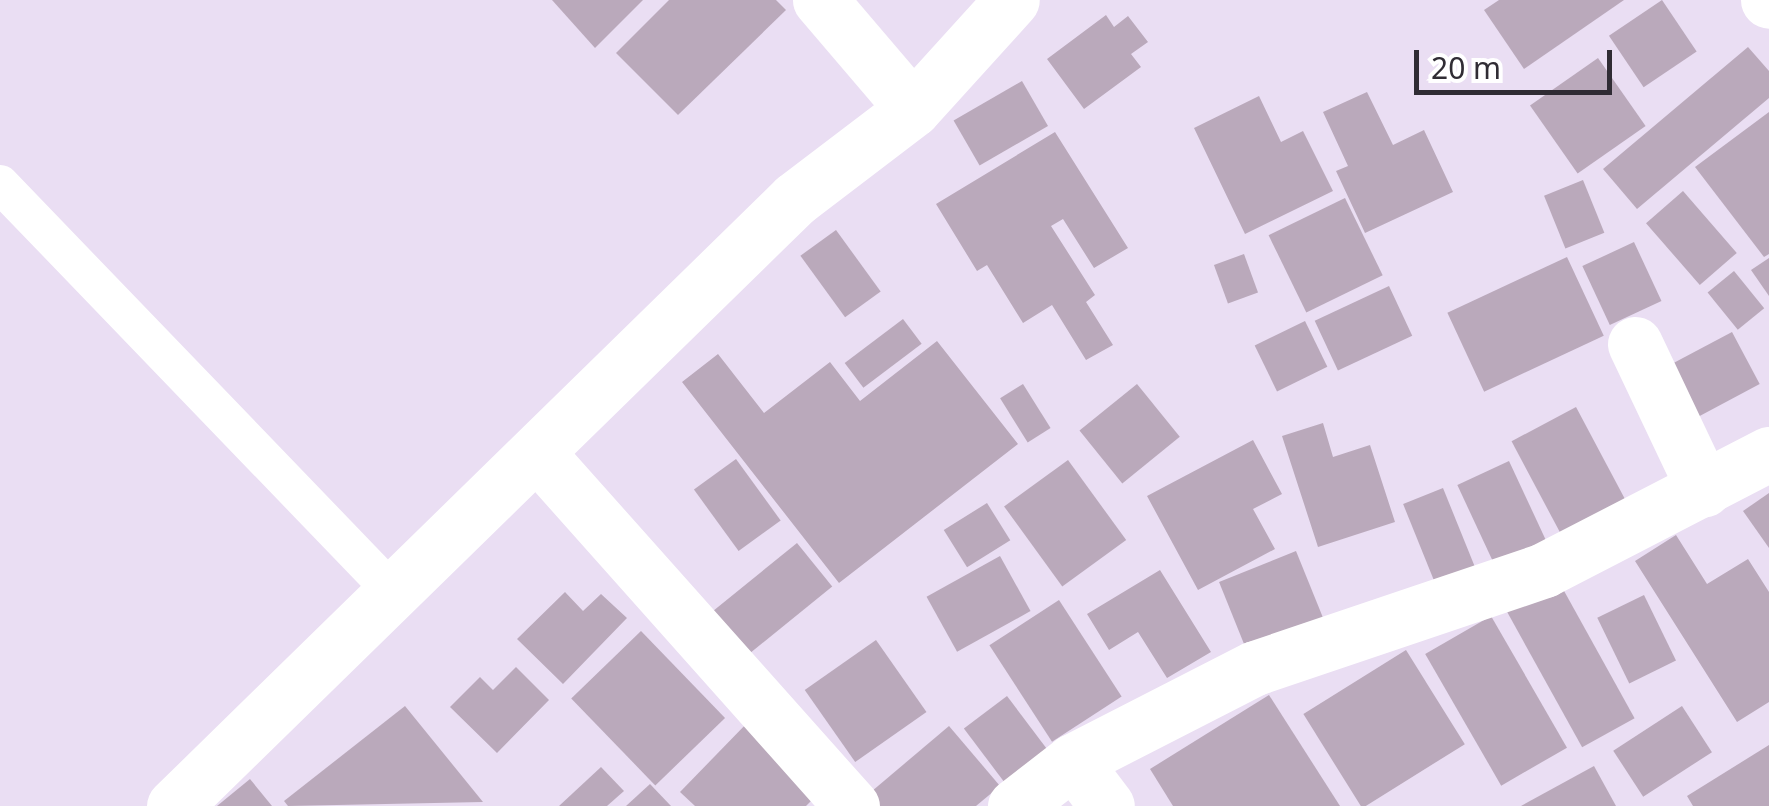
<!DOCTYPE html>
<html>
<head>
<meta charset="utf-8">
<style>
	body { margin:0 }
	#map { position:relative; width:1769px; height:806px; overflow:hidden; background:#eadef3; font-family:"Noto Sans",sans-serif }
	div>[style] { position:absolute }
	.building>* { inset:0; background:#baa9bb; transform-origin:0 0 }
	.lane>* { height:38px; margin:-19px; padding:0 19px; transform-origin:19px; border-radius:19px; background:#fff }
	.street>* { height:55px; margin:-27.5px; padding:0 27.5px; transform-origin:27.5px; border-radius:27.5px; background:#fff }
	span { translate:-50% -50%; white-space:nowrap; text-align:center; line-height:1.15; -webkit-text-stroke:8px #fff; paint-order:stroke }
	.scale { position:absolute; left:1414px; top:50px; width:198px; height:45px; box-sizing:border-box; border:5px solid #302c34; border-top:0; padding-left:12px; font-size:30px; line-height:35px; white-space:nowrap; color:#302c34; -webkit-text-stroke:8px #fff; paint-order:stroke }
</style>
</head>
<body>
<div id="map">
	<div class="building">
		<div style="clip-path:polygon(552px 0,643px 0,595px 48px)"></div>
		<div style="clip-path:polygon(669px 0,776px 0,786px 10px,678px 115px,616px 53px)"></div>
		<div style="clip-path:polygon(1499px 0,1624px 0,1524px 69px,1484px 10px)"></div>
		<div style="left:1662px;top:0;width:62px;height:64px;rotate:56deg"></div>
		<div style="clip-path:polygon(1106px 15px,1114px 27px,1128px 16px,1148px 42px,1131px 54px,1141px 67px,1084px 109px,1047px 59px)"></div>
		<div style="clip-path:polygon(1748px 47px,1769px 71px,1769px 98px,1637px 209px,1603px 169px)"></div>
		<div style="left:1598px;top:58px;width:83px;height:83px;rotate:55deg"></div>
		<div style="left:1022px;top:81px;width:52px;height:79px;rotate:60deg"></div>
		<div style="clip-path:polygon(1367px 92px,1393px 145px,1424px 130px,1453px 192px,1365px 233px,1336px 171px,1348px 166px,1323px 112px)"></div>
		<div style="clip-path:polygon(1259px 96px,1281px 142px,1303px 131px,1333px 191px,1245px 234px,1194px 128px)"></div>
		<div style="clip-path:polygon(1769px 112px,1769px 254px,1764px 257px,1695px 167px)"></div>
		<div style="clip-path:polygon(1055px 132px,1128px 248px,1094px 268px,1063px 219px,1051px 226px,1095px 295px,1086px 302px,1113px 345px,1086px 360px,1052px 305px,1023px 323px,987px 265px,977px 271px,936px 204px)"></div>
		<div style="left:1583px;top:180px;width:57px;height:42px;rotate:68deg"></div>
		<div style="left:1683px;top:191px;width:82px;height:49px;rotate:49deg"></div>
		<div style="left:1345px;top:198px;width:86px;height:85px;rotate:64deg"></div>
		<div style="left:836px;top:230px;width:76px;height:44px;rotate:54deg"></div>
		<div style="left:1634px;top:242px;width:65px;height:57px;rotate:65deg"></div>
		<div style="left:1244px;top:254px;width:41px;height:32px;rotate:70deg"></div>
		<div style="left:1567px;top:257px;width:87px;height:132px;rotate:65deg"></div>
		<div style="clip-path:polygon(1769px 258px,1769px 296px,1751px 270px)"></div>
		<div style="left:1734px;top:271px;width:48px;height:34px;rotate:51deg"></div>
		<div style="left:1389px;top:286px;width:55px;height:82px;rotate:65deg"></div>
		<div style="left:903px;top:319px;width:31px;height:73px;rotate:53deg"></div>
		<div style="left:1305px;top:321px;width:51px;height:56px;rotate:64deg"></div>
		<div style="left:1732px;top:332px;width:59px;height:86px;rotate:62deg"></div>
		<div style="clip-path:polygon(937px 341px,1018px 444px,839px 583px,682px 382px,718px 354px,764px 413px,830px 362px,860px 401px)"></div>
		<div style="left:1023px;top:384px;width:52px;height:27px;rotate:58deg"></div>
		<div style="left:1137px;top:384px;width:68px;height:74px;rotate:51deg"></div>
		<div style="left:1576px;top:407px;width:113px;height:73px;rotate:62deg"></div>
		<div style="clip-path:polygon(1323px 423px,1333px 457px,1370px 445px,1395px 522px,1318px 547px,1282px 436px)"></div>
		<div style="clip-path:polygon(1253px 440px,1282px 494px,1253px 509px,1275px 549px,1198px 590px,1147px 496px)"></div>
		<div style="left:736px;top:459px;width:76px;height:52px;rotate:54deg"></div>
		<div style="left:1068px;top:460px;width:99px;height:79px;rotate:54deg"></div>
		<div style="left:1509px;top:461px;width:92px;height:57px;rotate:65deg"></div>
		<div style="left:1443px;top:488px;width:98px;height:43px;rotate:68deg"></div>
		<div style="clip-path:polygon(1769px 493px,1769px 548px,1743px 511px)"></div>
		<div style="left:987px;top:503px;width:44px;height:51px;rotate:58deg"></div>
		<div style="clip-path:polygon(1676px 535px,1707px 584px,1748px 559px,1769px 592px,1769px 702px,1737px 722px,1635px 561px)"></div>
		<div style="left:797px;top:543px;width:56px;height:108px;rotate:51deg"></div>
		<div style="left:1296px;top:551px;width:74px;height:83px;rotate:68deg"></div>
		<div style="left:1000px;top:556px;width:63px;height:84px;rotate:61deg"></div>
		<div style="clip-path:polygon(1160px 570px,1211px 652px,1167px 678px,1138px 632px,1109px 650px,1087px 614px)"></div>
		<div style="left:1558px;top:580px;width:158px;height:60px;rotate:61deg"></div>
		<div style="clip-path:polygon(565px 592px,583px 611px,601px 594px,627px 618px,563px 684px,517px 639px)"></div>
		<div style="left:1644px;top:595px;width:73px;height:52px;rotate:64deg"></div>
		<div style="left:1059px;top:600px;width:115px;height:83px;rotate:57deg"></div>
		<div style="left:1491px;top:616px;width:152px;height:76px;rotate:60deg"></div>
		<div style="left:641px;top:631px;width:121px;height:97px;rotate:46deg"></div>
		<div style="left:876px;top:640px;width:88px;height:87px;rotate:55deg"></div>
		<div style="left:1406px;top:650px;width:111px;height:121px;rotate:58deg"></div>
		<div style="clip-path:polygon(516px 667px,549px 700px,497px 753px,450px 707px,480px 677px,493px 690px)"></div>
		<div style="clip-path:polygon(1269px 695px,1340px 806px,1173px 806px,1150px 769px)"></div>
		<div style="left:1007px;top:696px;width:67px;height:54px;rotate:53deg"></div>
		<div style="clip-path:polygon(405px 706px,483px 802px,288px 806px,284px 801px)"></div>
		<div style="left:1682px;top:706px;width:55px;height:82px;rotate:57deg"></div>
		<div style="clip-path:polygon(749px 721px,821px 791px,806px 806px,695px 806px,680px 792px)"></div>
		<div style="clip-path:polygon(949px 726px,1000px 786px,976px 806px,873px 806px,865px 797px)"></div>
		<div style="clip-path:polygon(1769px 745px,1769px 806px,1693px 806px,1687px 796px)"></div>
		<div style="clip-path:polygon(1594px 766px,1616px 806px,1521px 806px)"></div>
		<div style="clip-path:polygon(601px 767px,624px 791px,607px 806px,559px 806px)"></div>
		<div style="clip-path:polygon(250px 779px,272px 806px,217px 806px)"></div>
		<div style="clip-path:polygon(650px 784px,671px 806px,626px 806px)"></div>
	</div>
	<div class="lane">
		<div style="left:0;top:184px;width:568px;rotate:46.07deg"></div>
	</div>
	<div class="street">
		<div style="left:820px;top:0;width:143px;rotate:49.5deg"></div>
		<div style="left:1768px;top:0;width:1px;rotate:45deg"></div>
		<div style="left:1635px;top:344px;width:161px;rotate:64.6deg"></div>
		<div style="left:538px;top:454px;width:472px;rotate:48.3deg"></div>
		<div style="left:1073px;top:761px;width:56px;rotate:52.9deg"></div>
		<div style="left:174px;top:806px;width:868px;rotate:-44.35deg"></div>
		<div style="left:795px;top:199px;width:148px;rotate:-37.3deg"></div>
		<div style="left:913px;top:109px;width:147px;rotate:-47.8deg"></div>
		<div style="left:1015px;top:806px;width:73px;rotate:-37.8deg"></div>
		<div style="left:1073px;top:761px;width:204px;rotate:-27.1deg"></div>
		<div style="left:1255px;top:668px;width:305px;rotate:-18.7deg"></div>
		<div style="left:1544px;top:570px;width:253px;rotate:-27.3deg"></div>
	</div>
	<div class="scale">20 m</div>
</div>
</body>
</html>
